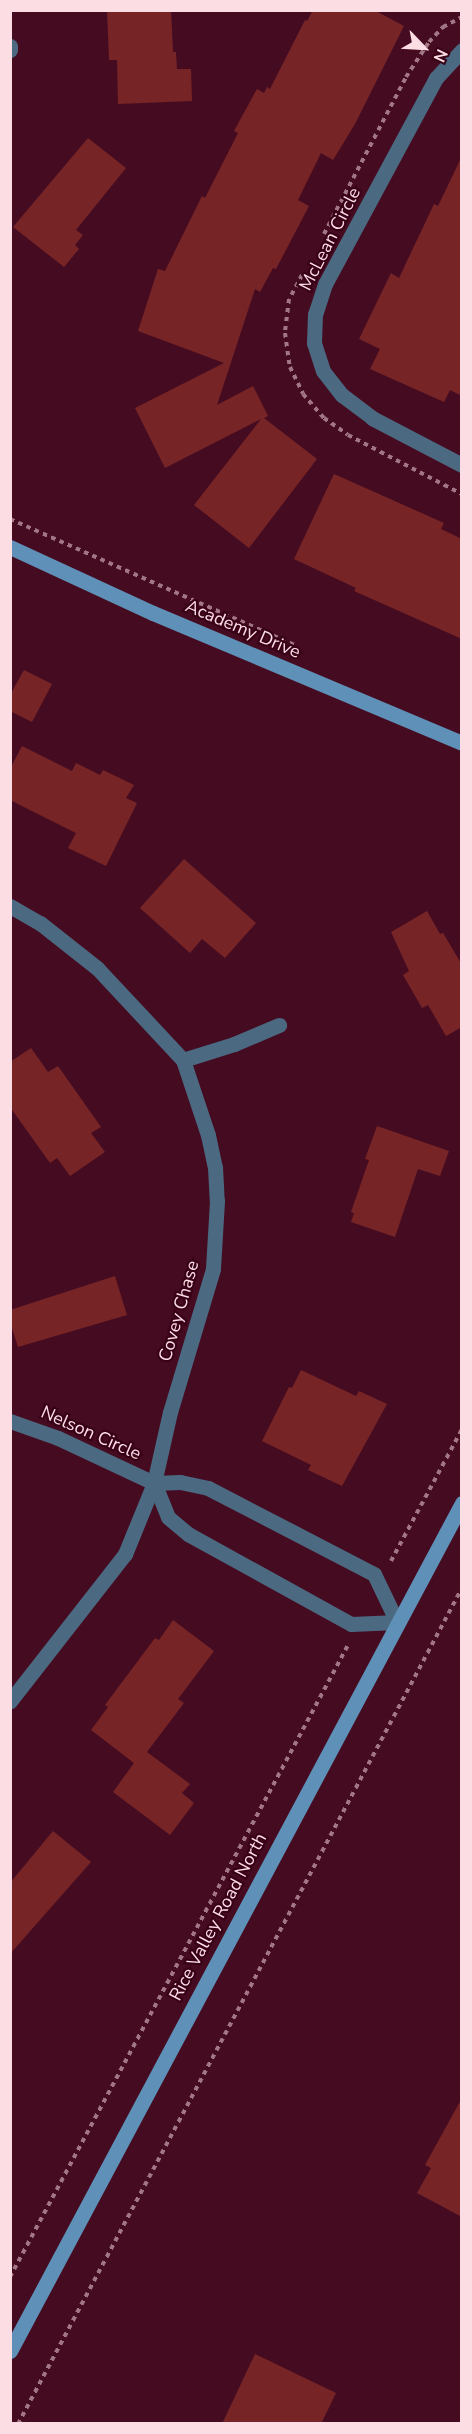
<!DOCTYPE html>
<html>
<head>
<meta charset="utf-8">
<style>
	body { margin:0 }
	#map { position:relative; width:472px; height:2434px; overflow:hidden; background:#450c21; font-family:"Nunito Sans",sans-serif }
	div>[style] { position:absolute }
	.building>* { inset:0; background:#772426 }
	.path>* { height:4px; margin-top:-2px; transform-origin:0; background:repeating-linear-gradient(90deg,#a27684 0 4.5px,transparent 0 9px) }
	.street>* { height:15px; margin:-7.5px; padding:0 7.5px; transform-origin:7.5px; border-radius:7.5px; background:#4b6a82 }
	.secondary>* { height:15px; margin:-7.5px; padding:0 7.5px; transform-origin:7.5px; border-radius:7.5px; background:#5f90b7 }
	span { translate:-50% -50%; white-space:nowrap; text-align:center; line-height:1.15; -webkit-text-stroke:4.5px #390117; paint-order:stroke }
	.street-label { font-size:18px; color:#fcdde4 }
	.frame { position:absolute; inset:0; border:12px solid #fcdde4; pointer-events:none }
	.north { position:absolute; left:394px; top:18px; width:60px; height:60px; -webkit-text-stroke:4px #390117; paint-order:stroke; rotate:115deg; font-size:16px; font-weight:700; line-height:24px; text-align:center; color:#fcdde4 }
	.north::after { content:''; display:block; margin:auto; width:21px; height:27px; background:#fcdde4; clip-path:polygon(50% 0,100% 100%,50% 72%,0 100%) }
</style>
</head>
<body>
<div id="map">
	<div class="building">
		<div style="clip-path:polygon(107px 10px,171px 10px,173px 52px,176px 52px,177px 69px,191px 69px,192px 101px,118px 104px,117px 60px,109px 60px)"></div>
		<div style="clip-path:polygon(313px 10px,374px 10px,404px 26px,355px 124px,333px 160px,321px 153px,298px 200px,309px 206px,276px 269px,273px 268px,260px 292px,255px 289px,217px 405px,253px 386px,268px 416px,264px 418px,317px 459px,249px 548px,194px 505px,261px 419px,165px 468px,135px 408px,224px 363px,138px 331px,158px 269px,165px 271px,202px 196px,205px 198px,238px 133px,234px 131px,257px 89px,264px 93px,267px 87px,270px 89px,305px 20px,307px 21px)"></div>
		<div style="clip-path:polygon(88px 138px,126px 168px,76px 230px,83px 235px,75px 245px,79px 249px,64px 267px,13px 227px)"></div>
		<div style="clip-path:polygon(462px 156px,462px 396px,450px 390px,444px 402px,370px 369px,380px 349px,359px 339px,391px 273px,399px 278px,434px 204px,438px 206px)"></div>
		<div style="clip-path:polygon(334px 474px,444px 523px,441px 529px,462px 539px,462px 639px,354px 591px,356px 588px,294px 559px)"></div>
		<div style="clip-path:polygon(24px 670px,52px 684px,32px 722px,10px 711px,10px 695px)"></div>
		<div style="clip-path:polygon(22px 746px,72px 771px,76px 763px,100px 775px,103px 770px,134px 785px,126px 798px,137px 803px,106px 866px,68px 848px,76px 833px,10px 800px,10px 769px)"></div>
		<div style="clip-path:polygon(184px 859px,256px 923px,225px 958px,202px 939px,190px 953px,140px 908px)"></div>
		<div style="clip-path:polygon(427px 911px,440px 934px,443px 933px,462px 965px,462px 1027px,446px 1036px,428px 1005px,422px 1008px,403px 975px,409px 971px,391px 932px)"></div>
		<div style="clip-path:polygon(31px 1048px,48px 1072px,58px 1066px,101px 1127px,91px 1133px,105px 1152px,70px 1176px,57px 1158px,50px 1163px,10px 1107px,10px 1062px)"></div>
		<div style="clip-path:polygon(377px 1126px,449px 1151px,440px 1176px,418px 1169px,395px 1237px,351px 1222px,354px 1213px,351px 1212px,369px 1160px,365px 1159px)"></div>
		<div style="clip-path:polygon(115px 1276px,127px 1315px,18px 1347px,10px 1322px,10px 1310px)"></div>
		<div style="clip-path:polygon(301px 1370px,356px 1396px,359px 1391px,387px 1404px,342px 1486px,308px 1470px,311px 1465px,262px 1441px,289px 1387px,292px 1388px)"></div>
		<div style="clip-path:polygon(173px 1620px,214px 1651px,178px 1699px,184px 1703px,147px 1752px,190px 1784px,182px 1793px,194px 1803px,170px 1835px,113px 1792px,134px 1763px,91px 1730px,108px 1707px,105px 1705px,155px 1638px,159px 1640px)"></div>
		<div style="clip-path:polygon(53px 1831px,91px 1862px,10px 1954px,10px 1883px)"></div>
		<div style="clip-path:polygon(462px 2098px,462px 2217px,417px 2193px,431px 2168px,425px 2165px)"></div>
		<div style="clip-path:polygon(255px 2354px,336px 2393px,321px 2424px,222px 2424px)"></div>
	</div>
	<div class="path">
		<div style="left:324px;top:234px;width:177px;rotate:-62.4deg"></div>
		<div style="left:406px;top:77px;width:42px;rotate:-56.7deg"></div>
		<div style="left:429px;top:42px;width:21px;rotate:-47deg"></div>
		<div style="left:443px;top:27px;width:21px;rotate:-28deg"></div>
		<div style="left:302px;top:275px;width:27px;rotate:118deg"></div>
		<div style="left:289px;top:299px;width:34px;rotate:97deg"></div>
		<div style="left:285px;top:333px;width:34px;rotate:82deg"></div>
		<div style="left:290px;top:367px;width:30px;rotate:64deg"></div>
		<div style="left:303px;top:394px;width:32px;rotate:49deg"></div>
		<div style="left:324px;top:418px;width:29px;rotate:35deg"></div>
		<div style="left:348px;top:435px;width:128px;rotate:27.4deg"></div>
		<div style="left:10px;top:519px;width:312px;rotate:23.9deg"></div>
		<div style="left:391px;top:1561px;width:150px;rotate:-61.7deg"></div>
		<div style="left:10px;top:2277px;width:717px;rotate:-61.86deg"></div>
		<div style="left:18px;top:2424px;width:947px;rotate:-62.03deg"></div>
	</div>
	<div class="street">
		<div style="left:10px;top:46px;width:4px;rotate:90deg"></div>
		<div style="left:462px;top:50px;width:38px;rotate:133deg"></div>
		<div style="left:436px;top:78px;width:234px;rotate:118.3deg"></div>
		<div style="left:325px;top:284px;width:32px;rotate:108deg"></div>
		<div style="left:315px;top:314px;width:29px;rotate:92deg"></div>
		<div style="left:314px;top:343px;width:29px;rotate:72deg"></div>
		<div style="left:323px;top:371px;width:31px;rotate:52deg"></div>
		<div style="left:342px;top:395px;width:38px;rotate:37deg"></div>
		<div style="left:372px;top:418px;width:102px;rotate:27.6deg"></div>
		<div style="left:10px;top:906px;width:34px;rotate:30deg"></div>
		<div style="left:40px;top:923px;width:73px;rotate:38.3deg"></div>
		<div style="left:97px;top:968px;width:126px;rotate:46.9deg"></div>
		<div style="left:183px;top:1060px;width:79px;rotate:71.6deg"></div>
		<div style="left:208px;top:1135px;width:33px;rotate:78deg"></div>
		<div style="left:215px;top:1167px;width:34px;rotate:87deg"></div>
		<div style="left:217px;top:1201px;width:68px;rotate:93.4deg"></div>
		<div style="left:213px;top:1269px;width:149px;rotate:106.7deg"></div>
		<div style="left:170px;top:1412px;width:73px;rotate:102.7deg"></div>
		<div style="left:154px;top:1483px;width:77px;rotate:112.2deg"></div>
		<div style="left:125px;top:1554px;width:187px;rotate:128deg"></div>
		<div style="left:183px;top:1060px;width:53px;rotate:-17.4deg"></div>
		<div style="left:234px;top:1044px;width:49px;rotate:-22.9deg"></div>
		<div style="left:10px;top:1421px;width:51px;rotate:19.5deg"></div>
		<div style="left:58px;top:1438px;width:106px;rotate:25.1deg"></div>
		<div style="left:154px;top:1483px;width:26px;rotate:-2deg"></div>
		<div style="left:180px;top:1482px;width:29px;rotate:12deg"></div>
		<div style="left:208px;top:1488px;width:187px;rotate:27.4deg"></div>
		<div style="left:374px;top:1574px;width:53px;rotate:64.4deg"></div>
		<div style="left:397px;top:1622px;width:46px;rotate:177.5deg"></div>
		<div style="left:351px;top:1624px;width:186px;rotate:-151.1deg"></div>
		<div style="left:188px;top:1534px;width:26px;rotate:-140deg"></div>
		<div style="left:168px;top:1517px;width:37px;rotate:-112deg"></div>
	</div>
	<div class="secondary">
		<div style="left:10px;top:547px;width:157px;rotate:24.8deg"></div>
		<div style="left:153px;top:613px;width:335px;rotate:22.8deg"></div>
		<div style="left:10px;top:2351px;width:961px;rotate:-61.94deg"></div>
	</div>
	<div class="street-label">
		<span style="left:330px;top:239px;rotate:-63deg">McLean Circle</span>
		<span style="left:243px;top:629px;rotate:23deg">Academy Drive</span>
		<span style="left:179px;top:1311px;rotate:-74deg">Covey Chase</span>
		<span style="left:91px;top:1433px;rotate:24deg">Nelson Circle</span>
		<span style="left:218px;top:1917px;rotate:-62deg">Rice Valley Road North</span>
	</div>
	<div class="frame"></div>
	<div class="north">N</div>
</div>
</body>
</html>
